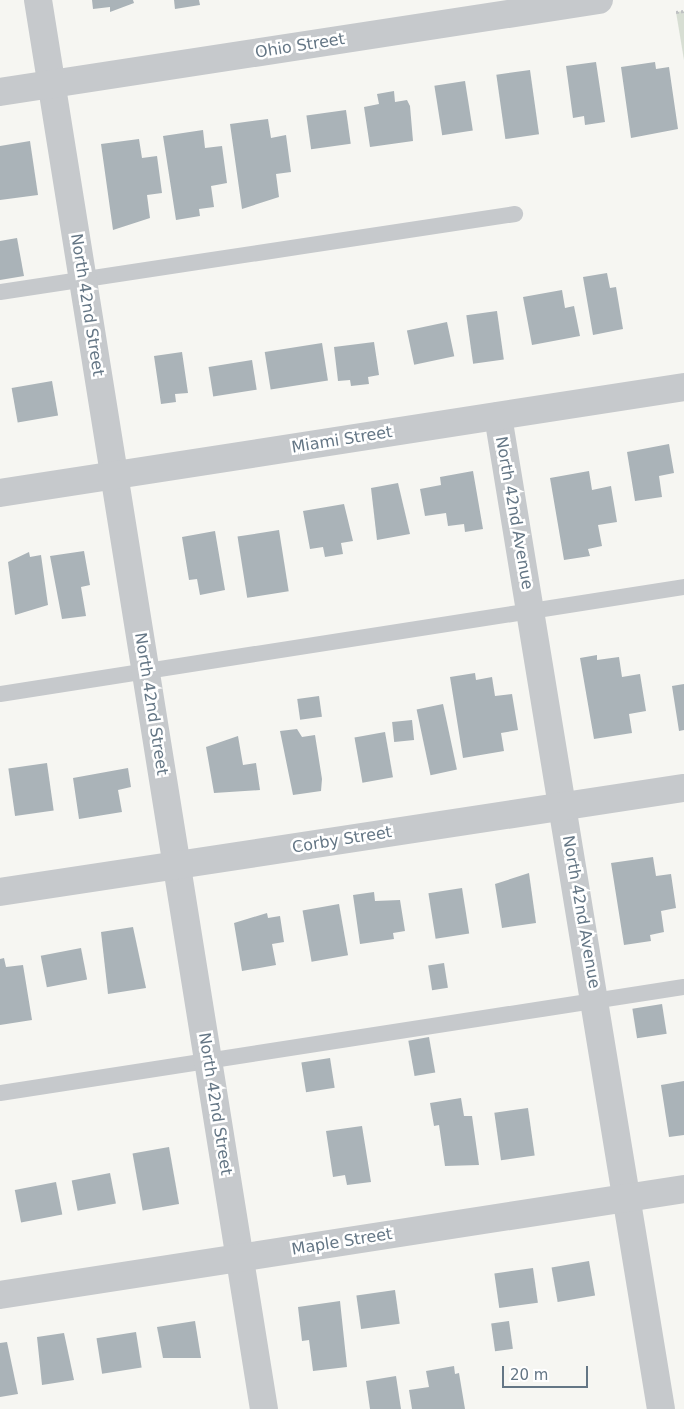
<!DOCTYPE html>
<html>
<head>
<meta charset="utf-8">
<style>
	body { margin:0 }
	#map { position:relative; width:684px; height:1409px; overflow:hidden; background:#f6f6f2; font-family:"DejaVu Sans",sans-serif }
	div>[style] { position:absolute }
	.green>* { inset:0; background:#d7ded3 }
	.building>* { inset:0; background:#aab3b8; transform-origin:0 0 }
	.path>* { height:3px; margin-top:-1.5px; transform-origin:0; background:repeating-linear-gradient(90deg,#bfc1c3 0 2.5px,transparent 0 5px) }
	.service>* { height:16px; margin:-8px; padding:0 8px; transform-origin:8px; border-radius:8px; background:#c6c9cc }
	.minor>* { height:28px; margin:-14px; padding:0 14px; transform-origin:14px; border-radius:14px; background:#c6c9cc }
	span { translate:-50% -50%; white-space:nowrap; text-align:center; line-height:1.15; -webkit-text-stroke:5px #fff; paint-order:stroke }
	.street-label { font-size:16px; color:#647685 }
	.scale { position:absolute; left:502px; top:1366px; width:86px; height:22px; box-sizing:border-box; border:2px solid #647685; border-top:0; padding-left:6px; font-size:15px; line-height:18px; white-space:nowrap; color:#647685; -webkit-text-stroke:4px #fff; paint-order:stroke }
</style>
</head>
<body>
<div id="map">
	<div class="green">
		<div style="clip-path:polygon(684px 11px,684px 60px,676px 12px)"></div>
	</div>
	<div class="building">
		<div style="clip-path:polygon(92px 0,133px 0,134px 3px,110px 12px,110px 7px,93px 9px)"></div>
		<div style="clip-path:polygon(174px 0,199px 0,200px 5px,175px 9px)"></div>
		<div style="clip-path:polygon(596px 62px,605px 122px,585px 125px,584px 116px,573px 118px,566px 66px)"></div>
		<div style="clip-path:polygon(655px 62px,656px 69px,669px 67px,678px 129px,631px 138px,621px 67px)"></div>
		<div style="left:530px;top:70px;width:65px;height:34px;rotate:82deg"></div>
		<div style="left:465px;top:81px;width:50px;height:31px;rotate:81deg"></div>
		<div style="clip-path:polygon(394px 91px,395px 102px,407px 100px,410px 106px,413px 141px,370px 147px,364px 107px,379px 104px,377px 94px)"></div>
		<div style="left:346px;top:110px;width:34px;height:40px;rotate:82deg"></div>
		<div style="clip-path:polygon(268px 119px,271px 138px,286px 135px,291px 172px,276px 174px,279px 197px,242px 209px,230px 124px)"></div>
		<div style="clip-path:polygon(203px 130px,205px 148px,222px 146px,227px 183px,211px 186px,214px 207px,199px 209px,200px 216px,176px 220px,163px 136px)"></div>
		<div style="clip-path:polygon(139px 139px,142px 158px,157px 156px,162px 193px,147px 195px,150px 218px,113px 230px,101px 144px)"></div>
		<div style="clip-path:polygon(30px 141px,38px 195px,0 200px,0 146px)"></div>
		<div style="clip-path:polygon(17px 238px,24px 276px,0 280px,0 241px)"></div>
		<div style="clip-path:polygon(607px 273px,610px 288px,616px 287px,623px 329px,593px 335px,583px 277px)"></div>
		<div style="clip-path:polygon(562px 290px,565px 308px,574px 306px,580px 336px,532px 345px,523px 297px)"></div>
		<div style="left:497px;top:311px;width:49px;height:31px;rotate:82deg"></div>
		<div style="left:447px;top:322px;width:35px;height:41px;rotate:78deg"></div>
		<div style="clip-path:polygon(374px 342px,379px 375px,368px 377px,369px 384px,351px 386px,350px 380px,338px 381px,334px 347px)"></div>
		<div style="left:322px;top:343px;width:38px;height:58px;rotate:81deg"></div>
		<div style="clip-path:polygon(182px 352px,188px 393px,175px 394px,176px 402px,161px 404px,154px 356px)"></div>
		<div style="left:252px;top:360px;width:30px;height:44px;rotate:81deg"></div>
		<div style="left:52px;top:381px;width:35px;height:41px;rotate:80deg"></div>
		<div style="clip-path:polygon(669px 444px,674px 473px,659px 476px,662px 497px,635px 501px,627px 452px)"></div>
		<div style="clip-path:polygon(473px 471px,483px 529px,465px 532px,464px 524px,448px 526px,446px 513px,425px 516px,420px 489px,441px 485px,440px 477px)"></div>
		<div style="clip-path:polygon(589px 471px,592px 490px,611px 486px,617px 522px,598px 525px,602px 546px,588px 549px,590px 556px,564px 560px,550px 478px)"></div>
		<div style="clip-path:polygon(398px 483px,410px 534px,377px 540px,371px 488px)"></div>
		<div style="clip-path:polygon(344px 504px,353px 541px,341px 543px,343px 554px,325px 557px,323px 547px,310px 549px,303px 511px)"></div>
		<div style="left:279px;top:530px;width:62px;height:42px;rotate:81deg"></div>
		<div style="clip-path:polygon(215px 531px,225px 590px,200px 595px,197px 579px,189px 580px,182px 537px)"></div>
		<div style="clip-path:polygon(84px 551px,90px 585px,81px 587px,86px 616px,62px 619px,50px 556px)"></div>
		<div style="clip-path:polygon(29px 552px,30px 557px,41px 555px,48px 605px,15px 615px,8px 562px)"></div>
		<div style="clip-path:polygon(597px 655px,597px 660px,619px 657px,622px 677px,640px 674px,646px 711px,629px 714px,632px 733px,594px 739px,580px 658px)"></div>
		<div style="clip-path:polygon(475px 673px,476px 680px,492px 677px,495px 696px,512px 694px,518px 730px,501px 733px,504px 751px,463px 758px,450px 677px)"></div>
		<div style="clip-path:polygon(684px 684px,684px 730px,679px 731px,672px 686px)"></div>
		<div style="left:319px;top:696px;width:21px;height:22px;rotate:82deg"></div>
		<div style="left:443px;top:704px;width:67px;height:27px;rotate:78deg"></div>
		<div style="left:412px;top:720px;width:20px;height:20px;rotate:84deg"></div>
		<div style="clip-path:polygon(297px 729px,302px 737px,315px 735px,322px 779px,321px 791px,293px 795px,280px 731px)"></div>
		<div style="left:385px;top:732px;width:46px;height:31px;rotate:80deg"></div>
		<div style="clip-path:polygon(238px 736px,243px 765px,256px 763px,260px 790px,214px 793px,206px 747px)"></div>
		<div style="left:47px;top:763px;width:48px;height:39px;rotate:82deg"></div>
		<div style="clip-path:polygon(128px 768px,131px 787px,118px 790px,122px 812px,79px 819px,73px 778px)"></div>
		<div style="clip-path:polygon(653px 857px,656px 876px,671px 874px,676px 908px,661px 911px,664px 932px,650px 935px,651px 941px,624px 945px,611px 863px)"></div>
		<div style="clip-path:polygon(529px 873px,536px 923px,502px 928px,495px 884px)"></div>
		<div style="left:462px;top:888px;width:46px;height:34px;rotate:81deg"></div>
		<div style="clip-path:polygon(374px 892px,375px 901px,400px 900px,405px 931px,393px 933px,394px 939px,360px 944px,353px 895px)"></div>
		<div style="left:339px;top:904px;width:52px;height:37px;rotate:80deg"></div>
		<div style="clip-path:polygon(267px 913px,268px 918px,280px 916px,284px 942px,272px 944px,276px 965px,242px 971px,234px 923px)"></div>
		<div style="clip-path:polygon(133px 927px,146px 988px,108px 994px,101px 932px)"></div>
		<div style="left:81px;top:948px;width:32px;height:41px;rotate:79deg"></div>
		<div style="clip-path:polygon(4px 958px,6px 967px,23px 965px,32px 1020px,0 1025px,0 959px)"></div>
		<div style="left:444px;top:963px;width:25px;height:16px;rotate:81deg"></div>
		<div style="left:662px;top:1004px;width:30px;height:30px;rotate:81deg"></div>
		<div style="left:429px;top:1037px;width:36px;height:21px;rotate:80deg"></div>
		<div style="left:330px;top:1058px;width:30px;height:29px;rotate:81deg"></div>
		<div style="clip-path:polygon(684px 1081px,684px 1135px,669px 1137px,661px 1085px)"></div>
		<div style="clip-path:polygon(461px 1098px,464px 1116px,472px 1116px,479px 1165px,445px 1166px,439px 1125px,434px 1126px,430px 1103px)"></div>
		<div style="left:528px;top:1108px;width:48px;height:34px;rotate:82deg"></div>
		<div style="clip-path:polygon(362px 1126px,371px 1182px,347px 1185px,345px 1175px,333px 1177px,326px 1131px)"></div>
		<div style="left:169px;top:1147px;width:58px;height:37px;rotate:80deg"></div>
		<div style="left:110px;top:1173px;width:31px;height:39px;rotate:79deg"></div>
		<div style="left:56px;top:1182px;width:33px;height:42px;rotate:79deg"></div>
		<div style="left:589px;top:1261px;width:35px;height:38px;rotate:80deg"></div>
		<div style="left:533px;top:1268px;width:35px;height:39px;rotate:82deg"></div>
		<div style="left:395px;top:1290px;width:34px;height:39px;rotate:82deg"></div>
		<div style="clip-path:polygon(340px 1301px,347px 1367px,313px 1371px,309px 1340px,302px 1341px,298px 1307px)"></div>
		<div style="clip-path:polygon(195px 1321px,201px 1358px,163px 1358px,157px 1327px)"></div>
		<div style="left:509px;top:1321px;width:28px;height:18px;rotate:82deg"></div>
		<div style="left:136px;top:1332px;width:36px;height:40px;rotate:81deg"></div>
		<div style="clip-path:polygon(64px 1333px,74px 1380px,42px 1385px,37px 1337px)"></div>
		<div style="clip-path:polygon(7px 1342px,18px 1394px,0 1397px,0 1343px)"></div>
		<div style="clip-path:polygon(454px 1366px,455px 1374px,459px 1373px,465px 1409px,412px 1409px,409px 1390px,429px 1387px,426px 1371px)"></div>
		<div style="clip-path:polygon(396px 1376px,401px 1409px,370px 1409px,366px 1381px)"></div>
	</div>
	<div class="path">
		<div style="left:676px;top:12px;width:8px;rotate:-7deg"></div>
	</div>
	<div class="service">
		<div style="left:0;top:292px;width:521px;rotate:-8.61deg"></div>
		<div style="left:0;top:694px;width:692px;rotate:-8.89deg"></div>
		<div style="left:0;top:1093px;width:692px;rotate:-8.81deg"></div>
	</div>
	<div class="minor">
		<div style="left:38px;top:0;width:1427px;rotate:80.89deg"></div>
		<div style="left:0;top:92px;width:606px;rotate:-8.73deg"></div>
		<div style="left:498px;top:416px;width:1006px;rotate:80.68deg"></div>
		<div style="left:0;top:493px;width:692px;rotate:-8.81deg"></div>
		<div style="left:0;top:892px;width:692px;rotate:-8.65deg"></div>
		<div style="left:0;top:1295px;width:692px;rotate:-8.81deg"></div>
	</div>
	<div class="street-label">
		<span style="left:300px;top:46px;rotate:-9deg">Ohio Street</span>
		<span style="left:87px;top:305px;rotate:81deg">North 42nd Street</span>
		<span style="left:342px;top:440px;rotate:-9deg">Miami Street</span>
		<span style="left:514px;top:513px;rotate:80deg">North 42nd Avenue</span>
		<span style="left:151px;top:704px;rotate:81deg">North 42nd Street</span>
		<span style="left:342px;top:840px;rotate:-9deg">Corby Street</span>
		<span style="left:581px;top:912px;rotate:80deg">North 42nd Avenue</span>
		<span style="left:215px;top:1104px;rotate:81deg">North 42nd Street</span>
		<span style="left:342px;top:1242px;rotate:-9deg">Maple Street</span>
	</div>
	<div class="scale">20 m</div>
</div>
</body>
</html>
